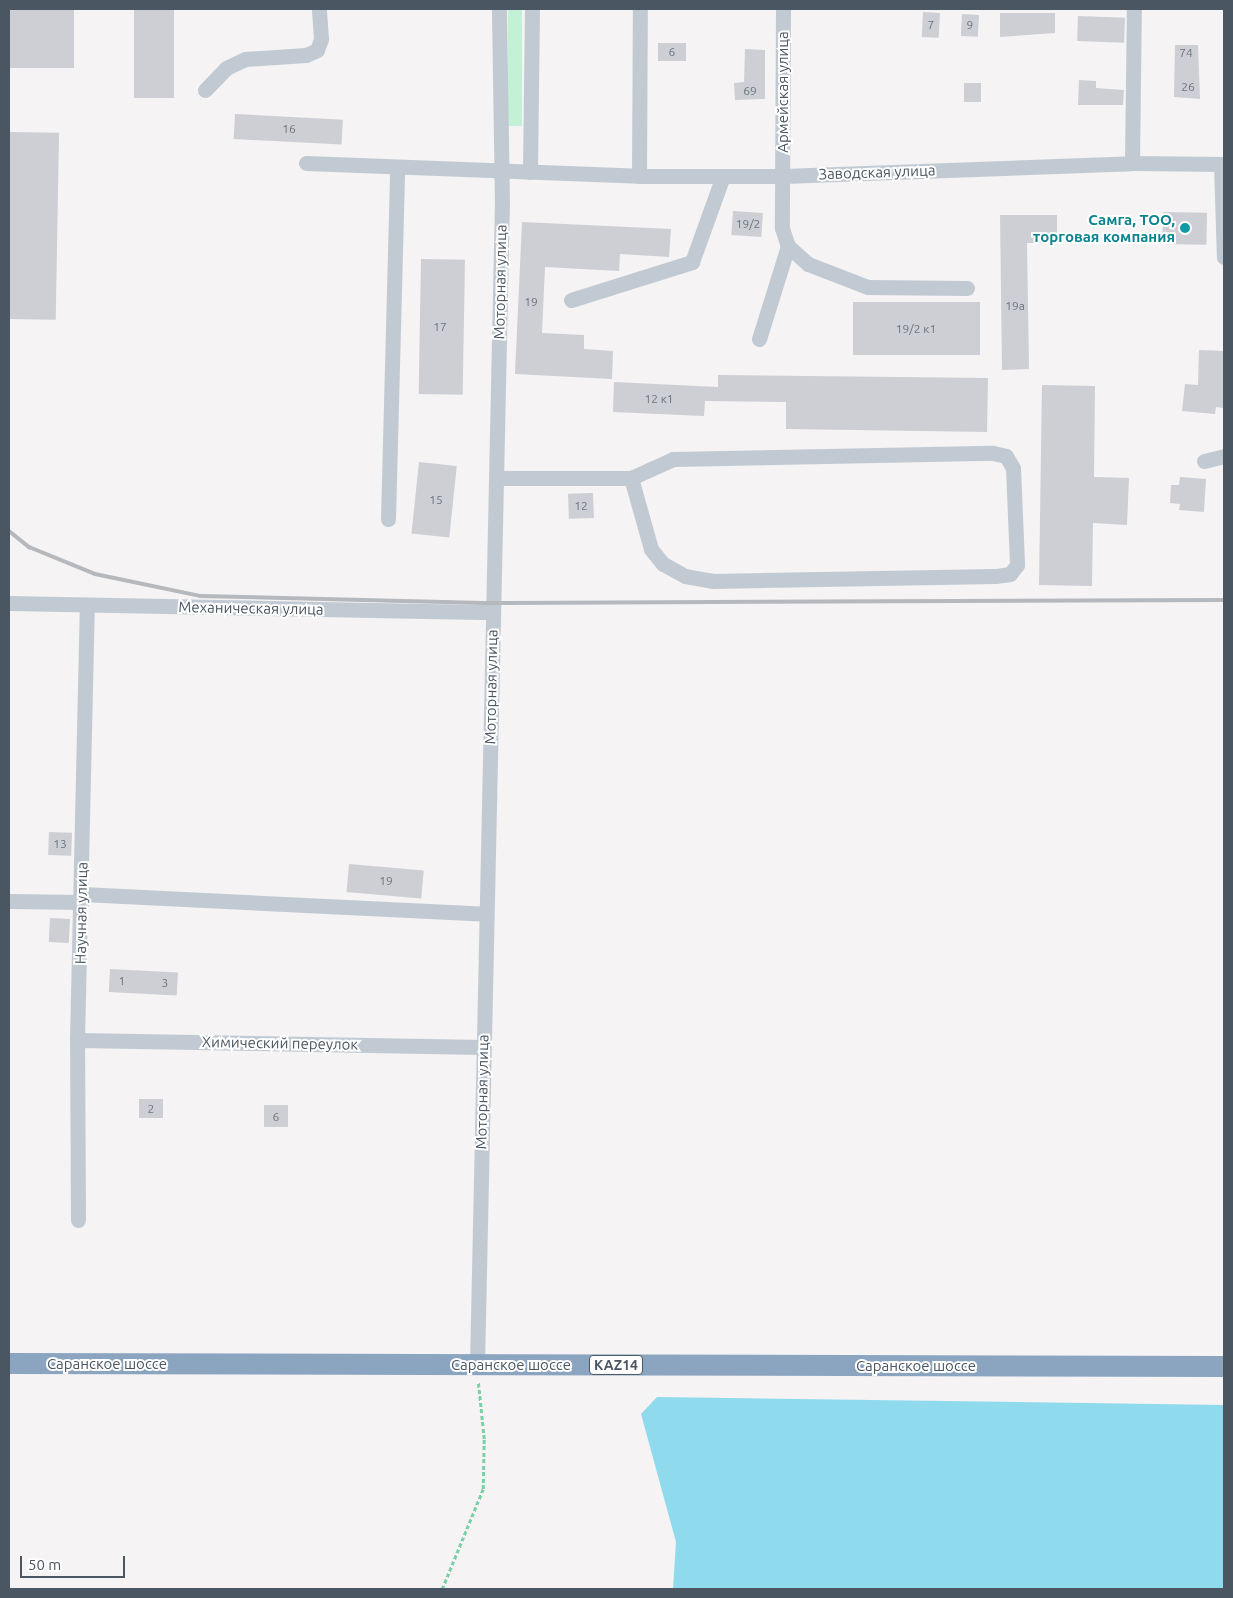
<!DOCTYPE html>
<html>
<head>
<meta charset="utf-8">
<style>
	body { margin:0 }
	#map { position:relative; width:1233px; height:1598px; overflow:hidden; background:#f5f3f3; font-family:Ubuntu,sans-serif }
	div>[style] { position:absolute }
	.green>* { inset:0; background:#c3f1d5; transform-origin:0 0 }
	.water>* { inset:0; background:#90daee }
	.building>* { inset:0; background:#cdcfd5; transform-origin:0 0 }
	.path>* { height:2.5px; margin-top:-1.25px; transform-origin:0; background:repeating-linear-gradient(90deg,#7ad0a6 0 4px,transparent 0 6.5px) }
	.minor>* { height:15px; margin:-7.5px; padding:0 7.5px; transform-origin:7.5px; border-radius:7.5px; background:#c1cad2 }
	.highway>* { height:21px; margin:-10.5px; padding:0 10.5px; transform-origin:10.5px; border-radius:10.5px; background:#8ba5c1 }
	.rail>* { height:4px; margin:-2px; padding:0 2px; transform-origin:2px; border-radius:2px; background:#b5b8bd }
	.dots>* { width:14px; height:14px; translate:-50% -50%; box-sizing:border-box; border:2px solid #fff; border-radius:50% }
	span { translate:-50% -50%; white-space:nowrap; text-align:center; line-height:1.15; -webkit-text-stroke:4px #fff; paint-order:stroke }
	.number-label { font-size:12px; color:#6b747e }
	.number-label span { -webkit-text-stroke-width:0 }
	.shield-label span { padding:1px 4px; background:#fff; border:1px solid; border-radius:4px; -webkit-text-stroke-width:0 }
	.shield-label { font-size:14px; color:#4a5661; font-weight:700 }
	.street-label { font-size:15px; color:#4a5661 }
	.culture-label { font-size:15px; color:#0d838f; font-weight:700 }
	.right { translate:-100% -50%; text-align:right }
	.frame { position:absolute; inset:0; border:10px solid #4a5661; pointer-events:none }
	.scale { position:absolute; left:20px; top:1556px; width:105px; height:22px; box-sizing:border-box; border:2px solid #4a5661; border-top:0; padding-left:6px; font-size:15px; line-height:18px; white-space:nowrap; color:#4a5661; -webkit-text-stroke:4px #fff; paint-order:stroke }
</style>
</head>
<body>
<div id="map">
	<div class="green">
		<div style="left:508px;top:9px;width:14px;height:117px"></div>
	</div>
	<div class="water">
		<div style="clip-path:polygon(657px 1397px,1224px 1405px,1224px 1589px,673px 1589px,676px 1542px,641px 1414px)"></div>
	</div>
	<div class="building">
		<div style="left:9px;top:9px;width:65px;height:59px"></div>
		<div style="left:134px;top:9px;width:40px;height:89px"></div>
		<div style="left:923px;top:12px;width:17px;height:25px;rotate:3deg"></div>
		<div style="clip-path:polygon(1000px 13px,1055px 13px,1055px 33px,1000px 37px)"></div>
		<div style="left:962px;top:14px;width:17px;height:22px;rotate:3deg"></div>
		<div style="left:1078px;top:16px;width:47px;height:25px;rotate:2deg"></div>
		<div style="left:658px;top:43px;width:28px;height:18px"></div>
		<div style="clip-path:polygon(1175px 45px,1198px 45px,1200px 99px,1174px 97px)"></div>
		<div style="clip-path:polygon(745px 49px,765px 50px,765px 99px,735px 100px,734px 83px,744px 82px)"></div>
		<div style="clip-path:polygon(1079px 80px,1096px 81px,1096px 88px,1124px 90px,1123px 105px,1078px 105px)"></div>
		<div style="left:964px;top:83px;width:17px;height:19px"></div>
		<div style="left:235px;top:114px;width:108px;height:25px;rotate:3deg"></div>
		<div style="left:9px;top:132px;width:50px;height:187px;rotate:1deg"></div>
		<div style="left:733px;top:211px;width:30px;height:24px;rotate:4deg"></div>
		<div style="left:1163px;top:212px;width:44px;height:32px;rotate:1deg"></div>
		<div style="clip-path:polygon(1000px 215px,1057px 215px,1057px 243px,1027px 243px,1029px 369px,1002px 370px)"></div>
		<div style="clip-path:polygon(522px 222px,671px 229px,669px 257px,620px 254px,619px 271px,545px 267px,542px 333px,584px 335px,584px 349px,613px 351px,612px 379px,515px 374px)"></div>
		<div style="left:421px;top:259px;width:44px;height:135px;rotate:1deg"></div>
		<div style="left:853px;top:302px;width:127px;height:53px"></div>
		<div style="clip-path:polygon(1199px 350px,1224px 351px,1224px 408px,1216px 407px,1215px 414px,1182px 411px,1185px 384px,1198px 385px)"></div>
		<div style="clip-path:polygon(718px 375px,988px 378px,987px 432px,786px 429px,786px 402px,705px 401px,704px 416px,613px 412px,614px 382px,718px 387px)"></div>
		<div style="clip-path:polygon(1042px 385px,1095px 386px,1094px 477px,1129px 478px,1127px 525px,1093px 523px,1092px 586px,1039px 585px)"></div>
		<div style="left:419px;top:462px;width:38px;height:72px;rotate:6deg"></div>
		<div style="clip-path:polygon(1180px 477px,1206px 479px,1204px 512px,1179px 510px,1180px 504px,1170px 503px,1171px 485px,1179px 485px)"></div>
		<div style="left:593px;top:493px;width:25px;height:25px;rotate:88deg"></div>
		<div style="left:49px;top:832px;width:23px;height:23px;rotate:2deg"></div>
		<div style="left:349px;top:864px;width:75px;height:28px;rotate:5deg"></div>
		<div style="left:50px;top:918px;width:20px;height:24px;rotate:3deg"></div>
		<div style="left:110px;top:969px;width:68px;height:23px;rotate:3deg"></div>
		<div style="left:163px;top:1099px;width:19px;height:24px;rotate:90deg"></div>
		<div style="left:288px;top:1105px;width:22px;height:24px;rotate:90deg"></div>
	</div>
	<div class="path">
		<div style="left:442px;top:1589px;width:108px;rotate:-67.7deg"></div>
		<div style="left:483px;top:1489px;width:50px;rotate:-88.9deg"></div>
		<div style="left:484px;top:1439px;width:58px;rotate:-95.9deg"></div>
	</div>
	<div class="minor">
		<div style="left:783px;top:9px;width:219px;rotate:90.3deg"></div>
		<div style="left:782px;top:228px;width:19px;rotate:72deg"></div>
		<div style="left:788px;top:246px;width:27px;rotate:42deg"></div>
		<div style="left:808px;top:264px;width:64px;rotate:21deg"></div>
		<div style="left:868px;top:287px;width:99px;rotate:0.6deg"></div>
		<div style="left:205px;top:90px;width:30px;rotate:-46deg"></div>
		<div style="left:226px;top:68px;width:21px;rotate:-25deg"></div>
		<div style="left:245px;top:59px;width:61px;rotate:-3.8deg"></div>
		<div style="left:306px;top:55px;width:12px;rotate:-24deg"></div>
		<div style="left:317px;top:50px;width:12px;rotate:-70deg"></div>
		<div style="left:321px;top:39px;width:30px;rotate:-94deg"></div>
		<div style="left:306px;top:163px;width:333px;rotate:2.2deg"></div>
		<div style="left:639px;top:176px;width:144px"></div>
		<div style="left:783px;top:176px;width:349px;rotate:-2.1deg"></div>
		<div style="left:1132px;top:163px;width:92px;rotate:0.6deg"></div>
		<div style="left:1132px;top:163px;width:154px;rotate:-89.3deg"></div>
		<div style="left:1221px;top:164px;width:93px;rotate:88.2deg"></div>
		<div style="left:530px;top:172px;width:163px;rotate:-89.3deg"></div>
		<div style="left:639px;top:176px;width:167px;rotate:-89.7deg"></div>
		<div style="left:571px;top:300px;width:127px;rotate:-17.4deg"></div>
		<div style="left:692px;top:262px;width:91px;rotate:-70.2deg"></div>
		<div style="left:759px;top:339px;width:97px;rotate:-72.7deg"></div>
		<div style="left:1204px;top:461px;width:21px;rotate:-14deg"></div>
		<div style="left:497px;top:478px;width:134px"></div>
		<div style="left:631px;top:478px;width:46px;rotate:-24.3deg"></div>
		<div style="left:673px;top:459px;width:320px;rotate:-1.1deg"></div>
		<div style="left:993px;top:453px;width:13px;rotate:13deg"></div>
		<div style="left:1006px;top:456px;width:14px;rotate:60deg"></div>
		<div style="left:1013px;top:468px;width:97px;rotate:87.6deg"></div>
		<div style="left:1017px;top:565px;width:11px;rotate:128deg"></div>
		<div style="left:1010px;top:574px;width:15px;rotate:172deg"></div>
		<div style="left:995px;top:576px;width:282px;rotate:179deg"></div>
		<div style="left:713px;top:581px;width:28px;rotate:-170deg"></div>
		<div style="left:685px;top:576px;width:25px;rotate:-151deg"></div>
		<div style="left:663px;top:564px;width:19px;rotate:-129deg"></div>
		<div style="left:651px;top:549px;width:74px;rotate:-105.7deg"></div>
		<div style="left:388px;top:519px;width:352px;rotate:-88.5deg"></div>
		<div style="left:9px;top:603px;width:484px;rotate:1.1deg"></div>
		<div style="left:82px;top:894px;width:404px;rotate:2.8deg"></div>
		<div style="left:9px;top:901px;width:73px;rotate:0.8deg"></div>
		<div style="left:77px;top:1040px;width:406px;rotate:1deg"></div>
		<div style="left:78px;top:1220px;width:180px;rotate:-90.3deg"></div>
		<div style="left:77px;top:1040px;width:434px;rotate:-88.7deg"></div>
		<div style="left:477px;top:1365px;width:1161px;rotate:-88.77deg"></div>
		<div style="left:502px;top:204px;width:195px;rotate:-90.9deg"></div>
	</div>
	<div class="highway">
		<div style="left:9px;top:1363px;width:1215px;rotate:0.14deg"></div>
	</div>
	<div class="rail">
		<div style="left:9px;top:531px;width:26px;rotate:39deg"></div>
		<div style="left:29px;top:547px;width:71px;rotate:22.2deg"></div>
		<div style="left:95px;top:574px;width:107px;rotate:11.8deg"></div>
		<div style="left:200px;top:596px;width:293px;rotate:1.4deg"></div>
		<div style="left:493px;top:603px;width:731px;rotate:-0.24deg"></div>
	</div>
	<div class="dots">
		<div style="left:1185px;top:228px;background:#0f9aa8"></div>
	</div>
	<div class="number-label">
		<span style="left:931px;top:25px">7</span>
		<span style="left:970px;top:25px">9</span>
		<span style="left:672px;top:52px">6</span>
		<span style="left:1186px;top:53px">74</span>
		<span style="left:1188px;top:87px">26</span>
		<span style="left:750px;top:91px">69</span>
		<span style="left:289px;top:129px">16</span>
		<span style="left:748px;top:224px">19/2</span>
		<span style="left:531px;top:302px">19</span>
		<span style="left:1015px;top:306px">19а</span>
		<span style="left:440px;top:327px">17</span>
		<span style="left:916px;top:329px">19/2 к1</span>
		<span style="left:659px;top:399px">12 к1</span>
		<span style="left:436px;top:500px">15</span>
		<span style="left:581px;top:506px">12</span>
		<span style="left:60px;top:844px">13</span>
		<span style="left:386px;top:881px">19</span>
		<span style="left:122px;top:981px">1</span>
		<span style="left:165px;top:983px">3</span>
		<span style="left:151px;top:1109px">2</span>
		<span style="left:276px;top:1117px">6</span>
	</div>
	<div class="shield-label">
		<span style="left:616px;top:1365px">KAZ14</span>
	</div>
	<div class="street-label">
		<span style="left:783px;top:92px;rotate:-90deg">Армейская улица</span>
		<span style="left:877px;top:172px;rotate:-2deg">Заводская улица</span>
		<span style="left:500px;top:282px;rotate:-89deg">Моторная улица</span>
		<span style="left:251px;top:608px;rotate:1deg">Механическая улица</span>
		<span style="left:491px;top:687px;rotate:-89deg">Моторная улица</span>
		<span style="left:81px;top:913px;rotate:-89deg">Научная улица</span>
		<span style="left:280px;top:1043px;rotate:1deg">Химический переулок</span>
		<span style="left:482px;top:1092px;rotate:-89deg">Моторная улица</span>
		<span style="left:107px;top:1364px">Саранское шоссе</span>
		<span style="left:511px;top:1365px">Саранское шоссе</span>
		<span style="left:916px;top:1366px">Саранское шоссе</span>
	</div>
	<div class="culture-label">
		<span class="right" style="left:1175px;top:228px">Самга, ТОО,<br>торговая компания</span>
	</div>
	<div class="frame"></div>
	<div class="scale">50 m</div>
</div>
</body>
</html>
